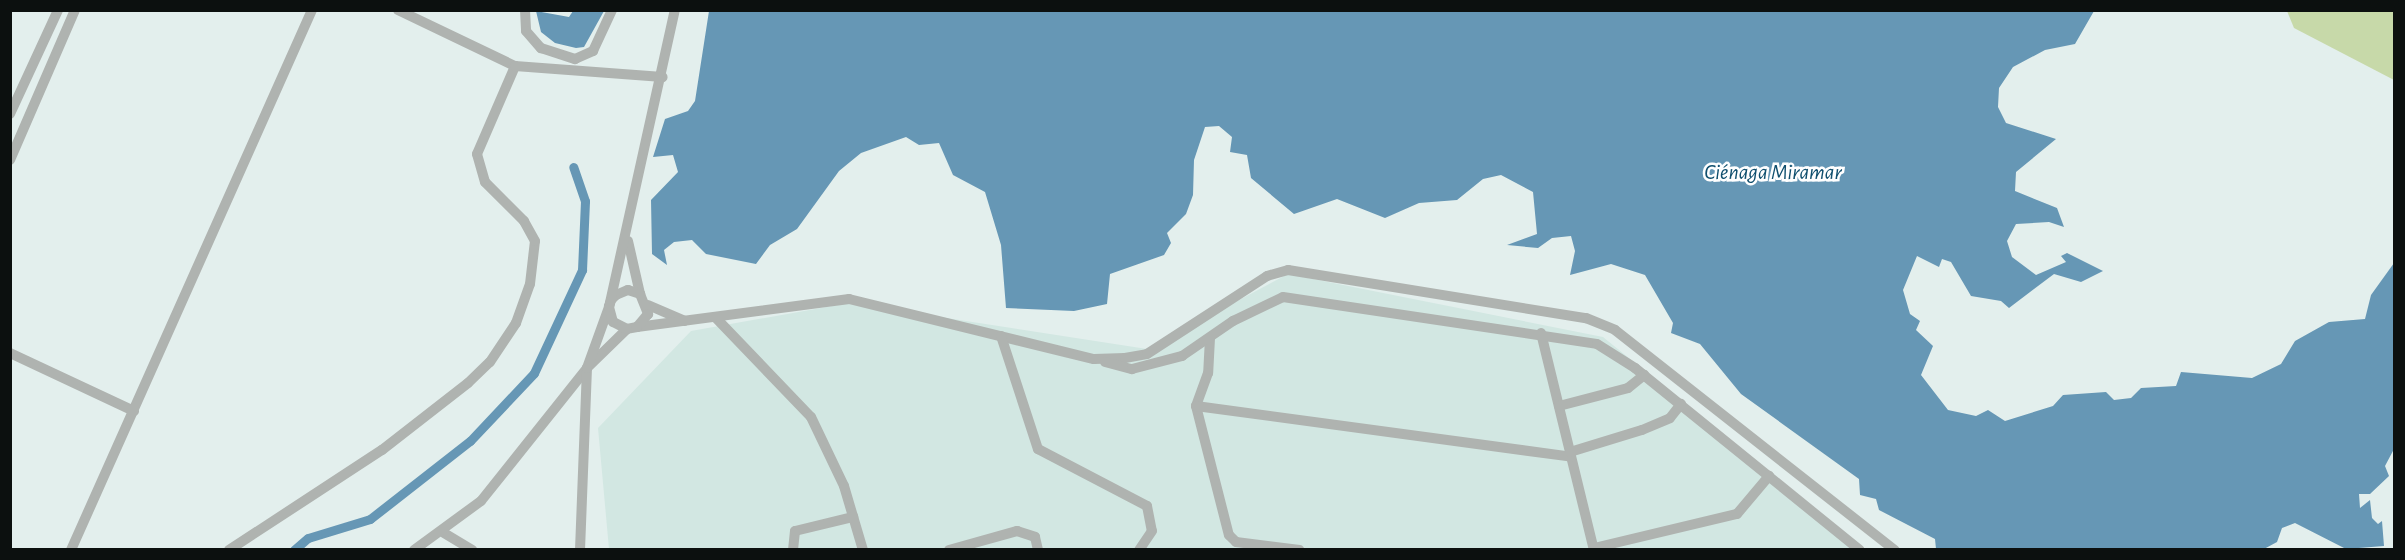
<!DOCTYPE html>
<html>
<head>
<meta charset="utf-8">
<style>
	body { margin:0 }
	#map { position:relative; width:2405px; height:560px; overflow:hidden; background:#e3efed; font-family:"Alegreya Sans",sans-serif }
	div>[style] { position:absolute }
	.built>* { inset:0; background:#d2e7e2 }
	.green>* { inset:0; background:#c7d9a9 }
	.water>* { inset:0; background:#6697b5 }
	.canal>* { height:9px; margin:-4.5px; padding:0 4.5px; transform-origin:4.5px; border-radius:4.5px; background:#6697b5 }
	.street>* { height:10px; margin:-5px; padding:0 5px; transform-origin:5px; border-radius:5px; background:#afb3b0 }
	span { translate:-50% -50%; white-space:nowrap; text-align:center; line-height:1.15; -webkit-text-stroke:5px #fff; paint-order:stroke }
	.water-label { font-size:22px; color:#104f6e; font-style:italic }
	.frame { position:absolute; inset:0; border:12px solid #0c100f; pointer-events:none }
</style>
</head>
<body>
<div id="map">
	<div class="built">
		<div style="clip-path:polygon(1288px 274px,1603px 337px,1864px 549px,609px 549px,598px 428px,691px 331px,849px 303px,1147px 349px)"></div>
	</div>
	<div class="green">
		<div style="clip-path:polygon(2287px 11px,2394px 11px,2394px 80px,2294px 28px)"></div>
	</div>
	<div class="water">
		<div style="clip-path:polygon(536px 11px,569px 17px,573px 11px,604px 11px,584px 47px,576px 48px,555px 43px,541px 32px)"></div>
		<div style="clip-path:polygon(709px 11px,2094px 11px,2075px 44px,2045px 50px,2013px 67px,1999px 88px,1998px 107px,2006px 123px,2056px 139px,2016px 172px,2015px 191px,2057px 208px,2064px 227px,2049px 222px,2016px 224px,2007px 241px,2012px 257px,2036px 275px,2066px 262px,2061px 256px,2067px 253px,2103px 271px,2081px 282px,2054px 274px,2009px 308px,2001px 301px,1971px 296px,1951px 262px,1942px 259px,1939px 267px,1917px 256px,1903px 290px,1910px 314px,1920px 321px,1916px 330px,1933px 346px,1921px 375px,1948px 410px,1976px 416px,1988px 410px,2005px 421px,2053px 406px,2063px 395px,2106px 392px,2114px 400px,2131px 398px,2141px 388px,2176px 386px,2181px 372px,2252px 378px,2281px 364px,2295px 341px,2329px 322px,2365px 319px,2371px 295px,2394px 263px,2394px 449px,2385px 466px,2389px 476px,2370px 494px,2359px 494px,2360px 508px,2370px 500px,2372px 518px,2378px 524px,2382px 521px,2384px 546px,2346px 549px,2295px 523px,2282px 528px,2277px 542px,2264px 549px,1936px 549px,1935px 539px,1879px 510px,1876px 499px,1860px 495px,1859px 479px,1741px 394px,1700px 344px,1671px 333px,1673px 323px,1645px 275px,1611px 264px,1570px 275px,1575px 251px,1571px 236px,1552px 238px,1538px 248px,1507px 245px,1537px 234px,1533px 192px,1501px 175px,1483px 179px,1457px 200px,1419px 203px,1385px 218px,1337px 199px,1294px 214px,1251px 178px,1247px 155px,1230px 152px,1232px 137px,1219px 126px,1205px 127px,1194px 160px,1193px 195px,1186px 214px,1167px 233px,1171px 243px,1164px 255px,1110px 274px,1107px 304px,1074px 311px,1006px 308px,1001px 245px,985px 192px,953px 175px,939px 143px,919px 145px,906px 137px,861px 153px,839px 171px,797px 229px,770px 245px,756px 264px,706px 254px,692px 240px,674px 242px,664px 250px,667px 265px,652px 254px,651px 200px,678px 172px,673px 155px,653px 157px,665px 119px,688px 111px,695px 101px)"></div>
	</div>
	<div class="canal">
		<div style="left:294px;top:550px;width:18px;rotate:-41deg"></div>
		<div style="left:308px;top:538px;width:65px;rotate:-17deg"></div>
		<div style="left:370px;top:519px;width:127px;rotate:-38deg"></div>
		<div style="left:470px;top:441px;width:93px;rotate:-46.7deg"></div>
		<div style="left:534px;top:373px;width:114px;rotate:-65deg"></div>
		<div style="left:582px;top:270px;width:69px;rotate:-87.5deg"></div>
		<div style="left:585px;top:201px;width:36px;rotate:-109deg"></div>
	</div>
	<div class="street">
		<div style="left:398px;top:10px;width:130px;rotate:25.6deg"></div>
		<div style="left:525px;top:10px;width:21px;rotate:87deg"></div>
		<div style="left:526px;top:31px;width:23px;rotate:49deg"></div>
		<div style="left:541px;top:48px;width:36px;rotate:18deg"></div>
		<div style="left:575px;top:59px;width:20px;rotate:-24deg"></div>
		<div style="left:593px;top:51px;width:45px;rotate:-65.1deg"></div>
		<div style="left:10px;top:114px;width:115px;rotate:-65.2deg"></div>
		<div style="left:10px;top:160px;width:163px;rotate:-66.6deg"></div>
		<div style="left:628px;top:241px;width:54px;rotate:77.2deg"></div>
		<div style="left:648px;top:305px;width:40px;rotate:23.4deg"></div>
		<div style="left:716px;top:318px;width:137px;rotate:46.2deg"></div>
		<div style="left:811px;top:417px;width:76px;rotate:64.4deg"></div>
		<div style="left:844px;top:486px;width:67px;rotate:73.5deg"></div>
		<div style="left:637px;top:327px;width:214px;rotate:-7.5deg"></div>
		<div style="left:849px;top:299px;width:252px;rotate:13.8deg"></div>
		<div style="left:1094px;top:359px;width:31px;rotate:-2deg"></div>
		<div style="left:1125px;top:358px;width:22px;rotate:-10deg"></div>
		<div style="left:1147px;top:354px;width:143px;rotate:-33deg"></div>
		<div style="left:1267px;top:276px;width:22px;rotate:-16deg"></div>
		<div style="left:1288px;top:270px;width:302px;rotate:9.2deg"></div>
		<div style="left:1586px;top:318px;width:31px;rotate:22deg"></div>
		<div style="left:1615px;top:330px;width:356px;rotate:38.2deg"></div>
		<div style="left:1541px;top:333px;width:223px;rotate:76.3deg"></div>
		<div style="left:1001px;top:336px;width:119px;rotate:71.9deg"></div>
		<div style="left:1038px;top:449px;width:123px;rotate:27.6deg"></div>
		<div style="left:1147px;top:506px;width:25px;rotate:79deg"></div>
		<div style="left:1152px;top:531px;width:23px;rotate:124deg"></div>
		<div style="left:1210px;top:338px;width:35px;rotate:93deg"></div>
		<div style="left:1208px;top:373px;width:35px;rotate:110deg"></div>
		<div style="left:1196px;top:406px;width:133px;rotate:75.7deg"></div>
		<div style="left:1229px;top:535px;width:10px;rotate:45deg"></div>
		<div style="left:1236px;top:542px;width:64px;rotate:7.2deg"></div>
		<div style="left:10px;top:353px;width:137px;rotate:25.1deg"></div>
		<div style="left:1105px;top:362px;width:28px;rotate:15deg"></div>
		<div style="left:1132px;top:369px;width:52px;rotate:-14.6deg"></div>
		<div style="left:1182px;top:356px;width:62px;rotate:-34.5deg"></div>
		<div style="left:1233px;top:321px;width:55px;rotate:-25.6deg"></div>
		<div style="left:1283px;top:297px;width:317px;rotate:8.5deg"></div>
		<div style="left:1597px;top:344px;width:45px;rotate:32.3deg"></div>
		<div style="left:1635px;top:368px;width:289px;rotate:39deg"></div>
		<div style="left:1196px;top:406px;width:378px;rotate:7.7deg"></div>
		<div style="left:1559px;top:406px;width:71px;rotate:-14.6deg"></div>
		<div style="left:1628px;top:388px;width:21px;rotate:-39deg"></div>
		<div style="left:1570px;top:452px;width:75px;rotate:-17deg"></div>
		<div style="left:1642px;top:430px;width:30px;rotate:-23deg"></div>
		<div style="left:1670px;top:418px;width:18px;rotate:-52deg"></div>
		<div style="left:444px;top:533px;width:33px;rotate:31deg"></div>
		<div style="left:1594px;top:548px;width:147px;rotate:-13.4deg"></div>
		<div style="left:1737px;top:514px;width:50px;rotate:-49.9deg"></div>
		<div style="left:71px;top:550px;width:591px;rotate:-65.95deg"></div>
		<div style="left:229px;top:550px;width:183px;rotate:-33.2deg"></div>
		<div style="left:382px;top:450px;width:109px;rotate:-37.9deg"></div>
		<div style="left:468px;top:383px;width:30px;rotate:-44deg"></div>
		<div style="left:490px;top:362px;width:47px;rotate:-56.3deg"></div>
		<div style="left:516px;top:323px;width:41px;rotate:-70.3deg"></div>
		<div style="left:530px;top:284px;width:43px;rotate:-83.4deg"></div>
		<div style="left:535px;top:241px;width:23px;rotate:-119deg"></div>
		<div style="left:524px;top:221px;width:55px;rotate:-135deg"></div>
		<div style="left:485px;top:182px;width:29px;rotate:-106deg"></div>
		<div style="left:477px;top:154px;width:96px;rotate:-66.6deg"></div>
		<div style="left:515px;top:66px;width:148px;rotate:4.3deg"></div>
		<div style="left:414px;top:550px;width:83px;rotate:-36.2deg"></div>
		<div style="left:481px;top:501px;width:170px;rotate:-51.4deg"></div>
		<div style="left:587px;top:368px;width:56px;rotate:-44.3deg"></div>
		<div style="left:580px;top:550px;width:182px;rotate:-87.8deg"></div>
		<div style="left:587px;top:368px;width:65px;rotate:-70.2deg"></div>
		<div style="left:609px;top:307px;width:7px;rotate:-74deg"></div>
		<div style="left:611px;top:300px;width:7px;rotate:-45deg"></div>
		<div style="left:616px;top:295px;width:13px;rotate:-23deg"></div>
		<div style="left:628px;top:290px;width:13px;rotate:18deg"></div>
		<div style="left:640px;top:294px;width:22px;rotate:68deg"></div>
		<div style="left:648px;top:314px;width:17px;rotate:130deg"></div>
		<div style="left:637px;top:327px;width:10px;rotate:169deg"></div>
		<div style="left:627px;top:329px;width:16px;rotate:-153deg"></div>
		<div style="left:613px;top:322px;width:16px;rotate:-105deg"></div>
		<div style="left:609px;top:307px;width:304px;rotate:-77.5deg"></div>
		<div style="left:793px;top:550px;width:19px;rotate:-84deg"></div>
		<div style="left:795px;top:531px;width:60px;rotate:-13.6deg"></div>
		<div style="left:949px;top:550px;width:71px;rotate:-15.6deg"></div>
		<div style="left:1017px;top:531px;width:19px;rotate:18deg"></div>
		<div style="left:1035px;top:537px;width:13px;rotate:77deg"></div>
	</div>
	<div class="water-label">
		<span style="left:1773px;top:173px">Ciénaga Miramar</span>
	</div>
	<div class="frame"></div>
</div>
</body>
</html>
